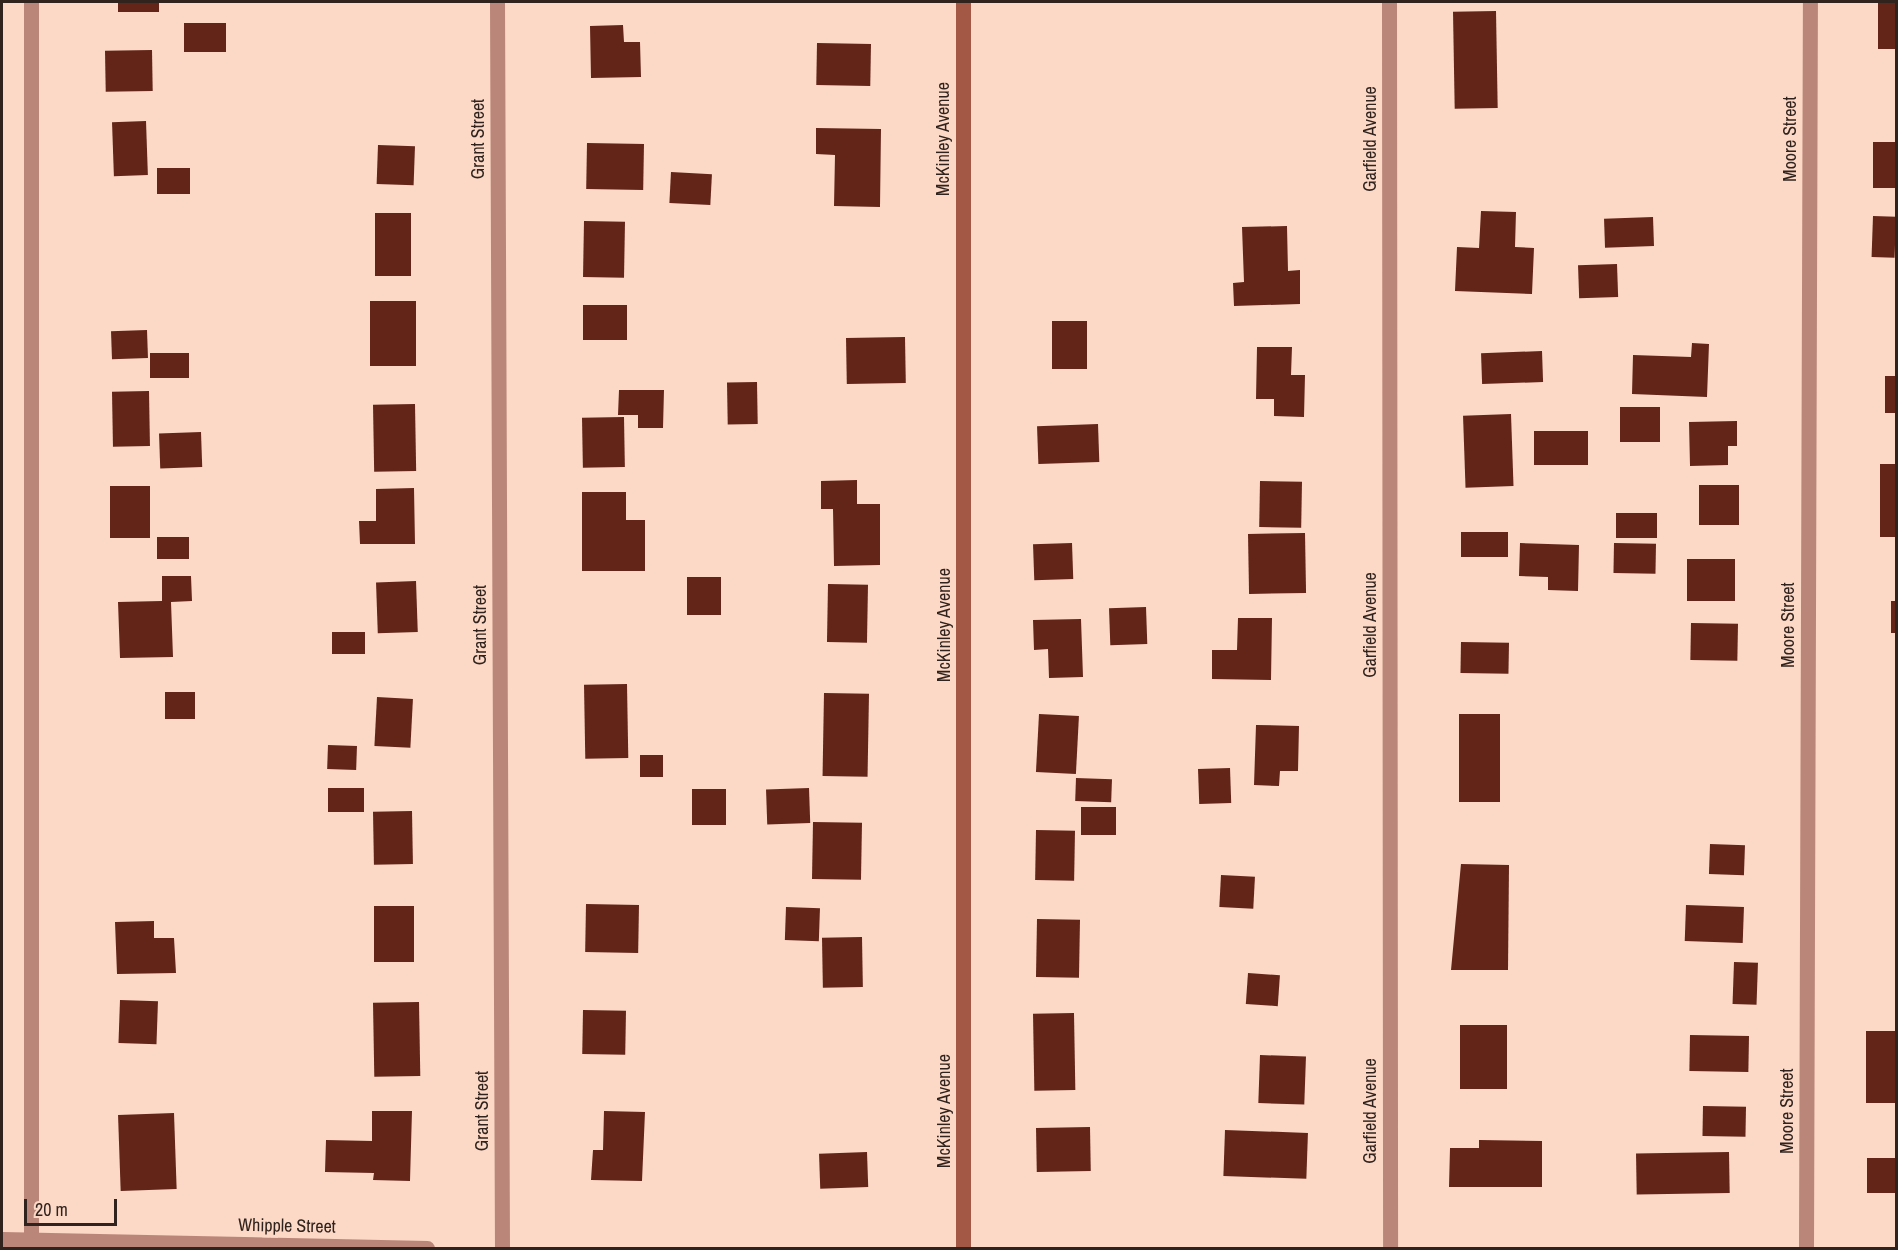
<!DOCTYPE html>
<html>
<head>
<meta charset="utf-8">
<style>
	body { margin:0 }
	#map { position:relative; width:1898px; height:1250px; overflow:hidden; background:#fcd8c6; font-family:"Archivo Narrow",sans-serif }
	div>[style] { position:absolute }
	.building>* { inset:0; background:#622518; transform-origin:0 0 }
	.street>* { height:15px; margin:-7.5px; padding:0 7.5px; transform-origin:7.5px; border-radius:7.5px; background:#ba8679 }
	.secondary>* { height:15px; margin:-7.5px; padding:0 7.5px; transform-origin:7.5px; border-radius:7.5px; background:#a35846 }
	span { translate:-50% -50%; white-space:nowrap; text-align:center; line-height:1.15; -webkit-text-stroke:6px #fcd8c6; paint-order:stroke }
	.street-label { font-size:18px; color:#30231d }
	.frame { position:absolute; inset:0; border:3px solid #30231d; pointer-events:none }
	.scale { position:absolute; left:24px; top:1199px; width:93px; height:27px; box-sizing:border-box; border:3px solid #30231d; border-top:0; padding-left:8px; font-size:18px; line-height:21px; white-space:nowrap; color:#30231d; -webkit-text-stroke:4px #fcd8c6; paint-order:stroke }
</style>
</head>
<body>
<div id="map">
	<div class="building">
		<div style="left:118px;top:2px;width:41px;height:10px"></div>
		<div style="left:1878px;top:2px;width:18px;height:47px"></div>
		<div style="left:1496px;top:11px;width:97px;height:43px;rotate:89deg"></div>
		<div style="left:184px;top:23px;width:42px;height:29px"></div>
		<div style="clip-path:polygon(623px 25px,624px 42px,640px 42px,641px 77px,591px 78px,590px 26px)"></div>
		<div style="left:817px;top:43px;width:54px;height:42px;rotate:1deg"></div>
		<div style="left:152px;top:50px;width:41px;height:47px;rotate:89deg"></div>
		<div style="left:146px;top:121px;width:54px;height:34px;rotate:88deg"></div>
		<div style="clip-path:polygon(816px 128px,881px 129px,880px 207px,834px 206px,835px 155px,816px 154px)"></div>
		<div style="left:1896px;top:142px;width:46px;height:23px;rotate:90deg"></div>
		<div style="left:587px;top:143px;width:57px;height:46px;rotate:1deg"></div>
		<div style="left:378px;top:145px;width:37px;height:39px;rotate:2deg"></div>
		<div style="left:157px;top:168px;width:33px;height:26px"></div>
		<div style="left:671px;top:172px;width:41px;height:31px;rotate:3deg"></div>
		<div style="clip-path:polygon(1481px 211px,1516px 212px,1515px 247px,1534px 248px,1532px 294px,1455px 291px,1457px 247px,1479px 248px)"></div>
		<div style="left:375px;top:213px;width:36px;height:63px"></div>
		<div style="left:1873px;top:216px;width:23px;height:41px;rotate:2deg"></div>
		<div style="left:1653px;top:217px;width:29px;height:49px;rotate:88deg"></div>
		<div style="left:584px;top:221px;width:41px;height:56px;rotate:1deg"></div>
		<div style="clip-path:polygon(1287px 226px,1288px 271px,1300px 270px,1300px 304px,1234px 306px,1233px 283px,1244px 282px,1242px 227px)"></div>
		<div style="left:1617px;top:264px;width:33px;height:39px;rotate:88deg"></div>
		<div style="left:370px;top:301px;width:46px;height:65px"></div>
		<div style="left:583px;top:305px;width:44px;height:35px"></div>
		<div style="left:1052px;top:321px;width:35px;height:48px"></div>
		<div style="left:147px;top:330px;width:28px;height:36px;rotate:88deg"></div>
		<div style="left:905px;top:337px;width:46px;height:59px;rotate:89deg"></div>
		<div style="clip-path:polygon(1692px 343px,1709px 344px,1707px 397px,1632px 394px,1633px 355px,1691px 357px)"></div>
		<div style="clip-path:polygon(1257px 347px,1292px 347px,1291px 375px,1305px 375px,1304px 417px,1274px 416px,1274px 399px,1256px 399px)"></div>
		<div style="left:1542px;top:351px;width:31px;height:61px;rotate:88deg"></div>
		<div style="left:189px;top:353px;width:25px;height:39px;rotate:90deg"></div>
		<div style="left:1896px;top:376px;width:37px;height:11px;rotate:90deg"></div>
		<div style="left:757px;top:382px;width:42px;height:30px;rotate:89deg"></div>
		<div style="clip-path:polygon(619px 390px,664px 390px,663px 428px,638px 428px,638px 415px,618px 415px)"></div>
		<div style="left:149px;top:391px;width:55px;height:37px;rotate:89deg"></div>
		<div style="left:415px;top:404px;width:67px;height:42px;rotate:89deg"></div>
		<div style="left:1660px;top:407px;width:35px;height:40px;rotate:90deg"></div>
		<div style="left:1511px;top:414px;width:72px;height:48px;rotate:88deg"></div>
		<div style="left:624px;top:417px;width:50px;height:42px;rotate:89deg"></div>
		<div style="clip-path:polygon(1737px 421px,1737px 446px,1728px 446px,1728px 465px,1690px 466px,1689px 422px)"></div>
		<div style="left:1098px;top:424px;width:38px;height:61px;rotate:88deg"></div>
		<div style="left:1534px;top:431px;width:54px;height:34px"></div>
		<div style="left:201px;top:432px;width:35px;height:42px;rotate:88deg"></div>
		<div style="left:1880px;top:464px;width:16px;height:73px"></div>
		<div style="clip-path:polygon(857px 480px,857px 504px,880px 504px,880px 565px,834px 566px,833px 509px,821px 509px,821px 481px)"></div>
		<div style="left:1260px;top:481px;width:42px;height:46px;rotate:1deg"></div>
		<div style="left:1699px;top:485px;width:40px;height:40px"></div>
		<div style="left:110px;top:486px;width:40px;height:52px"></div>
		<div style="clip-path:polygon(414px 488px,415px 544px,360px 544px,359px 521px,376px 521px,376px 489px)"></div>
		<div style="clip-path:polygon(582px 492px,626px 492px,626px 520px,645px 520px,645px 571px,582px 571px)"></div>
		<div style="left:1657px;top:513px;width:25px;height:41px;rotate:90deg"></div>
		<div style="left:1508px;top:532px;width:25px;height:47px;rotate:90deg"></div>
		<div style="left:1305px;top:533px;width:60px;height:57px;rotate:89deg"></div>
		<div style="left:189px;top:537px;width:22px;height:32px;rotate:90deg"></div>
		<div style="left:1072px;top:543px;width:36px;height:39px;rotate:88deg"></div>
		<div style="clip-path:polygon(1520px 543px,1579px 545px,1578px 591px,1548px 590px,1548px 577px,1519px 576px)"></div>
		<div style="left:1614px;top:543px;width:42px;height:30px;rotate:1deg"></div>
		<div style="left:1687px;top:559px;width:48px;height:42px"></div>
		<div style="clip-path:polygon(162px 576px,191px 576px,192px 601px,171px 602px,173px 657px,120px 658px,118px 602px,162px 601px)"></div>
		<div style="left:687px;top:577px;width:34px;height:38px"></div>
		<div style="left:416px;top:581px;width:51px;height:40px;rotate:88deg"></div>
		<div style="left:828px;top:584px;width:40px;height:58px;rotate:1deg"></div>
		<div style="left:1891px;top:601px;width:5px;height:32px"></div>
		<div style="left:1146px;top:607px;width:37px;height:37px;rotate:88deg"></div>
		<div style="clip-path:polygon(1238px 618px,1272px 618px,1271px 680px,1212px 679px,1212px 650px,1237px 650px)"></div>
		<div style="clip-path:polygon(1081px 619px,1083px 677px,1049px 678px,1048px 649px,1034px 650px,1033px 620px)"></div>
		<div style="left:1691px;top:623px;width:47px;height:37px;rotate:1deg"></div>
		<div style="left:332px;top:632px;width:33px;height:22px"></div>
		<div style="left:1461px;top:642px;width:48px;height:31px;rotate:1deg"></div>
		<div style="left:627px;top:684px;width:74px;height:43px;rotate:89deg"></div>
		<div style="left:195px;top:692px;width:27px;height:30px;rotate:90deg"></div>
		<div style="left:824px;top:693px;width:45px;height:83px;rotate:1deg"></div>
		<div style="left:377px;top:697px;width:36px;height:49px;rotate:3deg"></div>
		<div style="left:1039px;top:714px;width:40px;height:58px;rotate:3deg"></div>
		<div style="left:1459px;top:714px;width:41px;height:88px"></div>
		<div style="clip-path:polygon(1256px 725px,1299px 726px,1298px 771px,1280px 771px,1279px 786px,1254px 785px)"></div>
		<div style="left:328px;top:745px;width:29px;height:24px;rotate:2deg"></div>
		<div style="left:640px;top:755px;width:23px;height:22px"></div>
		<div style="left:1230px;top:768px;width:35px;height:32px;rotate:88deg"></div>
		<div style="left:1076px;top:778px;width:36px;height:23px;rotate:2deg"></div>
		<div style="left:328px;top:788px;width:36px;height:24px"></div>
		<div style="left:809px;top:788px;width:35px;height:43px;rotate:88deg"></div>
		<div style="left:692px;top:789px;width:34px;height:36px"></div>
		<div style="left:1081px;top:807px;width:35px;height:28px"></div>
		<div style="left:412px;top:811px;width:53px;height:39px;rotate:89deg"></div>
		<div style="left:813px;top:822px;width:49px;height:57px;rotate:1deg"></div>
		<div style="left:1036px;top:830px;width:39px;height:50px;rotate:1deg"></div>
		<div style="left:1710px;top:844px;width:35px;height:30px;rotate:2deg"></div>
		<div style="clip-path:polygon(1461px 864px,1509px 865px,1508px 970px,1451px 970px)"></div>
		<div style="left:1221px;top:875px;width:34px;height:32px;rotate:3deg"></div>
		<div style="left:586px;top:904px;width:53px;height:48px;rotate:1deg"></div>
		<div style="left:1686px;top:905px;width:58px;height:36px;rotate:2deg"></div>
		<div style="left:374px;top:906px;width:40px;height:56px"></div>
		<div style="left:786px;top:907px;width:34px;height:33px;rotate:2deg"></div>
		<div style="left:1037px;top:919px;width:43px;height:58px;rotate:1deg"></div>
		<div style="clip-path:polygon(154px 921px,154px 938px,174px 938px,176px 973px,117px 974px,115px 922px)"></div>
		<div style="left:862px;top:937px;width:50px;height:40px;rotate:89deg"></div>
		<div style="left:1734px;top:962px;width:24px;height:42px;rotate:2deg"></div>
		<div style="left:1248px;top:973px;width:32px;height:31px;rotate:4deg"></div>
		<div style="left:120px;top:1000px;width:38px;height:43px;rotate:2deg"></div>
		<div style="left:419px;top:1002px;width:74px;height:46px;rotate:89deg"></div>
		<div style="left:583px;top:1010px;width:43px;height:44px;rotate:1deg"></div>
		<div style="left:1074px;top:1013px;width:77px;height:41px;rotate:89deg"></div>
		<div style="left:1460px;top:1025px;width:47px;height:64px"></div>
		<div style="left:1866px;top:1031px;width:30px;height:72px"></div>
		<div style="left:1690px;top:1035px;width:59px;height:36px;rotate:1deg"></div>
		<div style="left:1260px;top:1055px;width:46px;height:48px;rotate:2deg"></div>
		<div style="left:1703px;top:1106px;width:43px;height:30px;rotate:1deg"></div>
		<div style="clip-path:polygon(372px 1111px,412px 1111px,410px 1181px,373px 1180px,374px 1173px,325px 1172px,326px 1140px,372px 1141px)"></div>
		<div style="clip-path:polygon(604px 1111px,645px 1112px,642px 1181px,591px 1180px,593px 1150px,603px 1150px)"></div>
		<div style="left:174px;top:1113px;width:76px;height:56px;rotate:88deg"></div>
		<div style="left:1090px;top:1127px;width:44px;height:54px;rotate:89deg"></div>
		<div style="left:1225px;top:1130px;width:83px;height:46px;rotate:2deg"></div>
		<div style="clip-path:polygon(1479px 1140px,1542px 1141px,1542px 1187px,1449px 1187px,1450px 1148px,1479px 1148px)"></div>
		<div style="left:867px;top:1152px;width:35px;height:48px;rotate:88deg"></div>
		<div style="left:1729px;top:1152px;width:41px;height:93px;rotate:89deg"></div>
		<div style="left:1867px;top:1158px;width:29px;height:35px"></div>
	</div>
	<div class="street">
		<div style="left:31px;top:2px;width:1246px;rotate:90deg"></div>
		<div style="left:497px;top:2px;width:1246px;rotate:89.77deg"></div>
		<div style="left:1389px;top:2px;width:1246px;rotate:89.95deg"></div>
		<div style="left:2px;top:1239px;width:425px;rotate:1.2deg"></div>
		<div style="left:1806px;top:1248px;width:1246px;rotate:-89.82deg"></div>
	</div>
	<div class="secondary">
		<div style="left:963px;top:2px;width:1246px;rotate:90deg"></div>
	</div>
	<div class="street-label">
		<span style="left:478px;top:139px;rotate:-90deg">Grant Street</span>
		<span style="left:943px;top:139px;rotate:-90deg">McKinley Avenue</span>
		<span style="left:1370px;top:139px;rotate:-90deg">Garfield Avenue</span>
		<span style="left:1790px;top:139px;rotate:-90deg">Moore Street</span>
		<span style="left:480px;top:625px;rotate:-90deg">Grant Street</span>
		<span style="left:944px;top:625px;rotate:-90deg">McKinley Avenue</span>
		<span style="left:1370px;top:625px;rotate:-90deg">Garfield Avenue</span>
		<span style="left:1788px;top:625px;rotate:-90deg">Moore Street</span>
		<span style="left:482px;top:1111px;rotate:-90deg">Grant Street</span>
		<span style="left:944px;top:1111px;rotate:-90deg">McKinley Avenue</span>
		<span style="left:1370px;top:1111px;rotate:-90deg">Garfield Avenue</span>
		<span style="left:1787px;top:1111px;rotate:-90deg">Moore Street</span>
		<span style="left:287px;top:1226px;rotate:1deg">Whipple Street</span>
	</div>
	<div class="frame"></div>
	<div class="scale">20 m</div>
</div>
</body>
</html>
